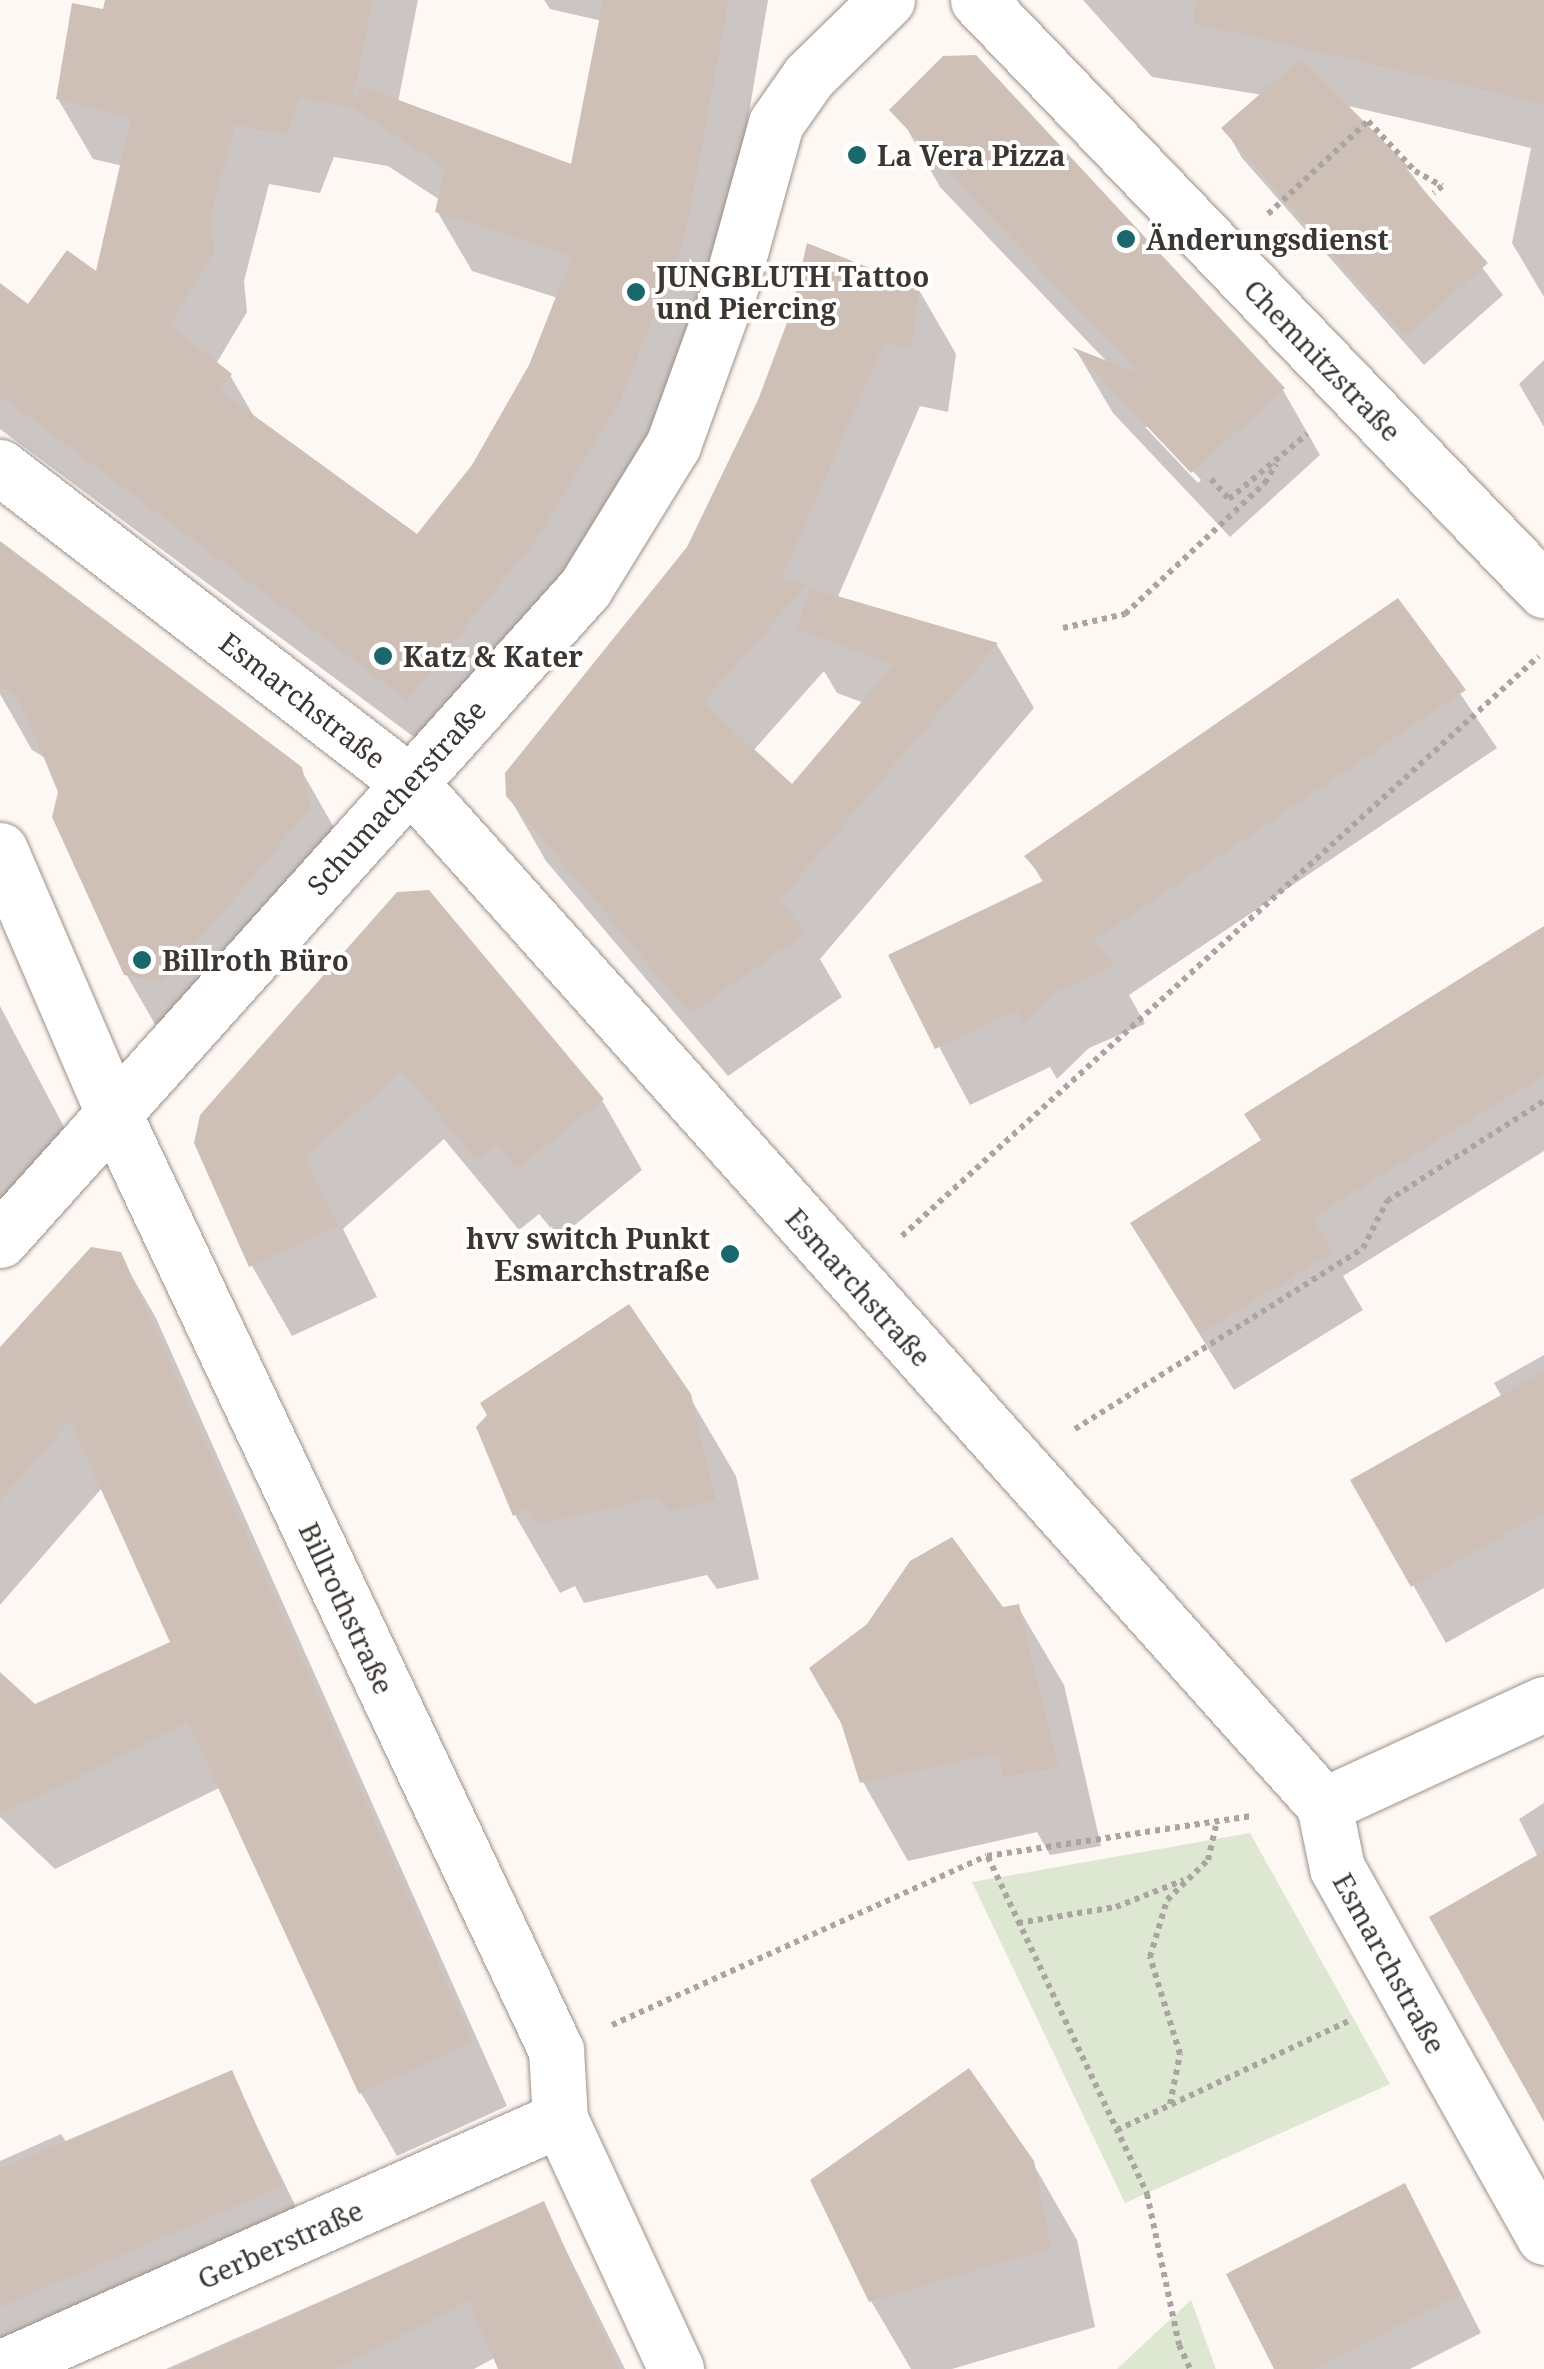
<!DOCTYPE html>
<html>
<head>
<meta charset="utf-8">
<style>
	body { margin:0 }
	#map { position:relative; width:1544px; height:2369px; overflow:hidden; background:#fef8f4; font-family:"Noto Serif",serif }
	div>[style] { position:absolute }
	.green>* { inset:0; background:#dee7d1 }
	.shadow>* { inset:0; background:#0003 }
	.building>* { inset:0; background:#cfc0b7 }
	.path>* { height:6px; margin-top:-3px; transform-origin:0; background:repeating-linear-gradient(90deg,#aba5a1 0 5px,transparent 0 10px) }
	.roads { filter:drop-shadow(0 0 2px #9e9187) drop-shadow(0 0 2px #9e9187) }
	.minor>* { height:55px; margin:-27.5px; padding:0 27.5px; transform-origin:27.5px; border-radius:27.5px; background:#fff }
	.dots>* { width:28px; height:28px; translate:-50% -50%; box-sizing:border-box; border:5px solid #fff; border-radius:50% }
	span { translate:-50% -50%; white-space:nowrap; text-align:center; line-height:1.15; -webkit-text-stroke:8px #fff; paint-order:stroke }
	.poi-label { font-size:28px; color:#3b3631; font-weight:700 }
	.left { translate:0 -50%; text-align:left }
	.right { translate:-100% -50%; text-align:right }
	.street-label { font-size:28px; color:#3b3631 }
</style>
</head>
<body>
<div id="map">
	<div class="green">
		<div style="clip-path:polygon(1250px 1833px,1390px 2084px,1125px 2203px,972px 1882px)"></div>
		<div style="clip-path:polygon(1191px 2300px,1216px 2369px,1117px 2369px)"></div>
	</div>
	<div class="shadow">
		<div style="clip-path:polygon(evenodd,108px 0,418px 0,398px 102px,573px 167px,602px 21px,550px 9px,544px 0,768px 0,718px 298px,652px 462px,442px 758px,0 429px,0 287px,28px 307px,97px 275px,123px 166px,93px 159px,58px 99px,108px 0,334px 157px,388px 166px,440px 200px,437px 211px,472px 271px,558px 298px,531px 366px,474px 466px,418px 537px,256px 420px,230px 375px,216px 364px,247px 312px,244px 281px,269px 184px,320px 193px,334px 157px)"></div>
		<div style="clip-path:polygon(1083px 0,1544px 0,1544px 297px,1512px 243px,1531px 148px,1344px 105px,1410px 172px,1503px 295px,1424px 365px,1242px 158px,1225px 128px,1263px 95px,1152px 77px)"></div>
		<div style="clip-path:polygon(evenodd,902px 120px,1283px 390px,1320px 455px,1230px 537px,1113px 413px,1077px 352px,1109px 364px,940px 187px,902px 120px,1145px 427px,1152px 427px,1201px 480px,1198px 483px,1145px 427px)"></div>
		<div style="clip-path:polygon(evenodd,919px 290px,956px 354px,948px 412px,920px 406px,837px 599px,997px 645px,1034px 708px,820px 959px,842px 997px,728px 1076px,546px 861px,508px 795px,919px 290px,824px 671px,837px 693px,864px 703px,792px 788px,753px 751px,824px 671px)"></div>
		<div style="clip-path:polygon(1544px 360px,1544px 427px,1519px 384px)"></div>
		<div style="clip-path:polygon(0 544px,300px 768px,341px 840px,167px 1045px,126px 974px,47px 759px,32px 750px,0 694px)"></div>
		<div style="clip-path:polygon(1398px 602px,1497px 748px,1129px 995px,1145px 1024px,1089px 1048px,1057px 1079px,1050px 1067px,970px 1105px,891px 956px,1044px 884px,1028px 857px)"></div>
		<div style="clip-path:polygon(398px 894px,602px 1100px,642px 1170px,559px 1238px,539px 1214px,519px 1230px,444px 1139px,343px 1229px,377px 1297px,292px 1336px,252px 1266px,196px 1142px)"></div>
		<div style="clip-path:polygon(1544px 929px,1544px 1151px,1343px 1276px,1363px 1310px,1234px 1390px,1166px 1280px,1263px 1142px)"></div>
		<div style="clip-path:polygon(0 1006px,80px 1157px,67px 1192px,0 1268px)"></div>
		<div style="clip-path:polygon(119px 1254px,156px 1318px,507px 2106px,397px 2156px,361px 2093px,221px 1787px,55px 1869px,0 1817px,0 1675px,34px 1707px,173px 1643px,102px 1488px,0 1605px,0 1352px)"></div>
		<div style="clip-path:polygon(1544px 1355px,1544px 1588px,1446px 1643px,1354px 1481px,1502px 1397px,1494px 1383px)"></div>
		<div style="clip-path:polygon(689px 1396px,736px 1476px,759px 1579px,717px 1589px,707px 1575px,584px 1603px,575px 1586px,560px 1593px,515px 1515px)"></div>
		<div style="clip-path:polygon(1018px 1607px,1064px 1685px,1101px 1846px,1050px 1855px,1037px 1832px,908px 1861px,863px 1782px,1002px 1609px)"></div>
		<div style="clip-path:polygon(1544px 1803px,1544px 2112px,1538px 1857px,1519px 1819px)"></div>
		<div style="clip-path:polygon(231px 2073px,312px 2240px,0 2369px,0 2161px,61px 2134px,68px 2145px)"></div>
		<div style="clip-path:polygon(1031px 2160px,1077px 2240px,1095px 2327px,952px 2369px,911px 2369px,871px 2301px)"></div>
		<div style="clip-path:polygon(543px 2204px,625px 2369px,501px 2369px,496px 2357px,474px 2369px,166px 2369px)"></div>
		<div style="clip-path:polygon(1426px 2225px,1481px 2333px,1410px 2369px,1277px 2369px)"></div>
	</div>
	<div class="building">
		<div style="clip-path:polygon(evenodd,105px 0,373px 0,352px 105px,361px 86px,571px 164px,603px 0,729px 0,685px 237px,620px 401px,541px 533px,407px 700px,0 396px,0 283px,28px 304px,67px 250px,96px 271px,131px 117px,56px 99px,72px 3px,103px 9px,105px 0,300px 99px,351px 107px,445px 168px,435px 212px,572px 256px,529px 365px,472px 465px,417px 534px,219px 390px,232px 374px,170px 325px,214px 252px,211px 219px,235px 125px,286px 135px,300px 99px)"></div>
		<div style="clip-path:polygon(1196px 0,1544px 0,1544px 104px,1193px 23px)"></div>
		<div style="clip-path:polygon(976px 55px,1285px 388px,1191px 473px,1072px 347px,1140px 374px,889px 110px,943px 56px)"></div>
		<div style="clip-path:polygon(1301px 58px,1412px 170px,1404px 168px,1488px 263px,1405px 337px,1221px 128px)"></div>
		<div style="clip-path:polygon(807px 243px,920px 288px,911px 349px,884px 343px,782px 578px,808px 584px,703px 702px,792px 784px,893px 665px,797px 629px,810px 588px,998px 643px,779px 901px,807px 932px,690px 1014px,506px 796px,505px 773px,687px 547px,758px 400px,791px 312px)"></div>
		<div style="clip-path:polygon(0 541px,302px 767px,311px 808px,163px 982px,124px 975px,52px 817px,58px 792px,39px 746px,17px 697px,0 686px)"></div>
		<div style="clip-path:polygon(1398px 598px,1466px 690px,1094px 940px,1115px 966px,1056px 992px,1022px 1025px,1017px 1011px,935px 1049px,888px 955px,1045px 880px,1024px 856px)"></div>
		<div style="clip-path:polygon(429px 890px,604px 1099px,517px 1169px,497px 1145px,477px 1161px,402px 1071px,305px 1157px,338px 1226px,249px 1267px,194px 1143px,200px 1115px,397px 892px)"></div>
		<div style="clip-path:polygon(1544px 926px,1544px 1075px,1312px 1218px,1333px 1252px,1200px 1334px,1130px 1223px,1261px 1140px,1244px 1114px)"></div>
		<div style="clip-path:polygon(91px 1247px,121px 1252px,473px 2042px,359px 2094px,188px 1722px,0 1815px,0 1672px,35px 1704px,170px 1642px,70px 1421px,0 1501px,0 1347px)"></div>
		<div style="clip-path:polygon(629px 1304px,691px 1394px,716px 1500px,669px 1512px,660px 1497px,537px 1525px,528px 1509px,513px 1516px,476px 1427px,487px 1415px,480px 1403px)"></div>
		<div style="clip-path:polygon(1544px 1371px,1544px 1513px,1411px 1587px,1350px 1480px)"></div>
		<div style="clip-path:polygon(952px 1537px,1003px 1607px,1019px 1604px,1058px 1768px,1002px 1777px,999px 1753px,860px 1783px,841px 1723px,809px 1668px,867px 1624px,910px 1561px)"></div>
		<div style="clip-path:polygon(1544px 1851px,1544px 2122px,1429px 1917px)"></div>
		<div style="clip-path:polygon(969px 2068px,1034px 2161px,1051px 2248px,869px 2302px,810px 2180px)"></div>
		<div style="clip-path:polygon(232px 2070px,283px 2186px,0 2307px,0 2169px)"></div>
		<div style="clip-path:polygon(1405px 2183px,1461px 2294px,1313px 2369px,1274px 2369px,1226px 2274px)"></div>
		<div style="clip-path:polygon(544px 2201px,619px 2369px,498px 2369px,468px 2301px,336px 2369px,172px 2369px)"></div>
	</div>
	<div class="path">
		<div style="left:1268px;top:214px;width:137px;rotate:-42.9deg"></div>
		<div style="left:1368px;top:121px;width:69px;rotate:46.8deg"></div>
		<div style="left:1415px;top:171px;width:31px;rotate:29deg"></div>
		<div style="left:1442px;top:186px;width:11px;rotate:139deg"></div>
		<div style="left:1211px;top:479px;width:27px;rotate:48deg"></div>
		<div style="left:1229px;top:499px;width:102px;rotate:-39.8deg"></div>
		<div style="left:1063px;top:628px;width:64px;rotate:-12.7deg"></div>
		<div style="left:1125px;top:614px;width:192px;rotate:-43.1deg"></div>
		<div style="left:1265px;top:483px;width:22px;rotate:-60deg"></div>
		<div style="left:902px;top:1236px;width:861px;rotate:-42.32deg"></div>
		<div style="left:1075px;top:1429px;width:340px;rotate:-32.1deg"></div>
		<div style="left:1363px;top:1248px;width:53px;rotate:-62.9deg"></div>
		<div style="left:1387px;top:1201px;width:186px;rotate:-32.5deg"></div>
		<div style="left:988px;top:1857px;width:373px;rotate:64.7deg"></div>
		<div style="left:1147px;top:2194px;width:154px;rotate:78deg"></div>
		<div style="left:1179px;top:2345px;width:26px;rotate:65deg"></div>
		<div style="left:1018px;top:1923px;width:99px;rotate:-9.3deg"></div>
		<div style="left:1116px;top:1907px;width:73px;rotate:-21.7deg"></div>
		<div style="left:612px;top:2025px;width:411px;rotate:-24.3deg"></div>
		<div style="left:987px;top:1856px;width:266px;rotate:-8.6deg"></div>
		<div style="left:1170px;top:2104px;width:51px;rotate:-78.7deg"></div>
		<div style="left:1180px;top:2054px;width:102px;rotate:-107.2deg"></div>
		<div style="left:1150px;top:1957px;width:59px;rotate:-73.4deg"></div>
		<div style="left:1167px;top:1900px;width:57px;rotate:-44.3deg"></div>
		<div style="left:1208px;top:1860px;width:40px;rotate:-77deg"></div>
		<div style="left:1117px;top:2130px;width:259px;rotate:-25.2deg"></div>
	</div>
	<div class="roads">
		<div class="minor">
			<div style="left:978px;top:0;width:818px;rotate:46.19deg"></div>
			<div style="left:0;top:467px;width:518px;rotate:37.62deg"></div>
			<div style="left:410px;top:783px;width:1371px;rotate:48.19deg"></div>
			<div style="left:1324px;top:1805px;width:64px;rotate:78.3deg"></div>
			<div style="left:1337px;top:1868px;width:423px;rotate:60.7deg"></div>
			<div style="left:0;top:850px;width:283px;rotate:66.7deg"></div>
			<div style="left:112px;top:1110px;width:1040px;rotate:64.72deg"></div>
			<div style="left:556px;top:2050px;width:69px;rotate:86.7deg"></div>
			<div style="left:560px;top:2119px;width:276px;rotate:65.1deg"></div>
			<div style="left:0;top:1240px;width:876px;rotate:-48.1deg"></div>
			<div style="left:585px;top:588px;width:168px;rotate:-58.4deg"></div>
			<div style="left:673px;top:445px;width:170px;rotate:-70.1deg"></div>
			<div style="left:731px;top:285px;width:168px;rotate:-74.5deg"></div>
			<div style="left:776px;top:123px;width:57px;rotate:-54.9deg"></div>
			<div style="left:809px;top:76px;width:109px;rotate:-44.3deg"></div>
			<div style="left:1324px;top:1805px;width:242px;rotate:-24.7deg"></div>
			<div style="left:0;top:2368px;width:613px;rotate:-23.97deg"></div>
		</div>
	</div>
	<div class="dots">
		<div style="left:857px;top:155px;background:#1b686c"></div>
		<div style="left:1126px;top:239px;background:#1b686c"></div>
		<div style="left:636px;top:292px;background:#1b686c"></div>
		<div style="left:383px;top:656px;background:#1b686c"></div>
		<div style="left:142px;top:960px;background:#1b686c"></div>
		<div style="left:730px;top:1254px;background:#1b686c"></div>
	</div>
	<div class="poi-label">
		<span class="left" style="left:877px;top:155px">La Vera Pizza</span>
		<span class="left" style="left:1146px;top:239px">Änderungsdienst</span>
		<span class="left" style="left:656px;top:292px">JUNGBLUTH Tattoo<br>und Piercing</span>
		<span class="left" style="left:403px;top:656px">Katz &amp; Kater</span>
		<span class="left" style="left:162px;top:960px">Billroth Büro</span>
		<span class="right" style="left:710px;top:1254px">hvv switch Punkt<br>Esmarchstraße</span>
	</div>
	<div class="street-label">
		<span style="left:1323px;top:360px;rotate:46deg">Chemnitzstraße</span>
		<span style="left:303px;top:700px;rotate:38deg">Esmarchstraße</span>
		<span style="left:396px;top:797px;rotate:-48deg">Schumacherstraße</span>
		<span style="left:859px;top:1287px;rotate:48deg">Esmarchstraße</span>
		<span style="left:347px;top:1608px;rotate:65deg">Billrothstraße</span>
		<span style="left:1390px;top:1963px;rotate:61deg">Esmarchstraße</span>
		<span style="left:280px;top:2244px;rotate:-24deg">Gerberstraße</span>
	</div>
</div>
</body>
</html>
